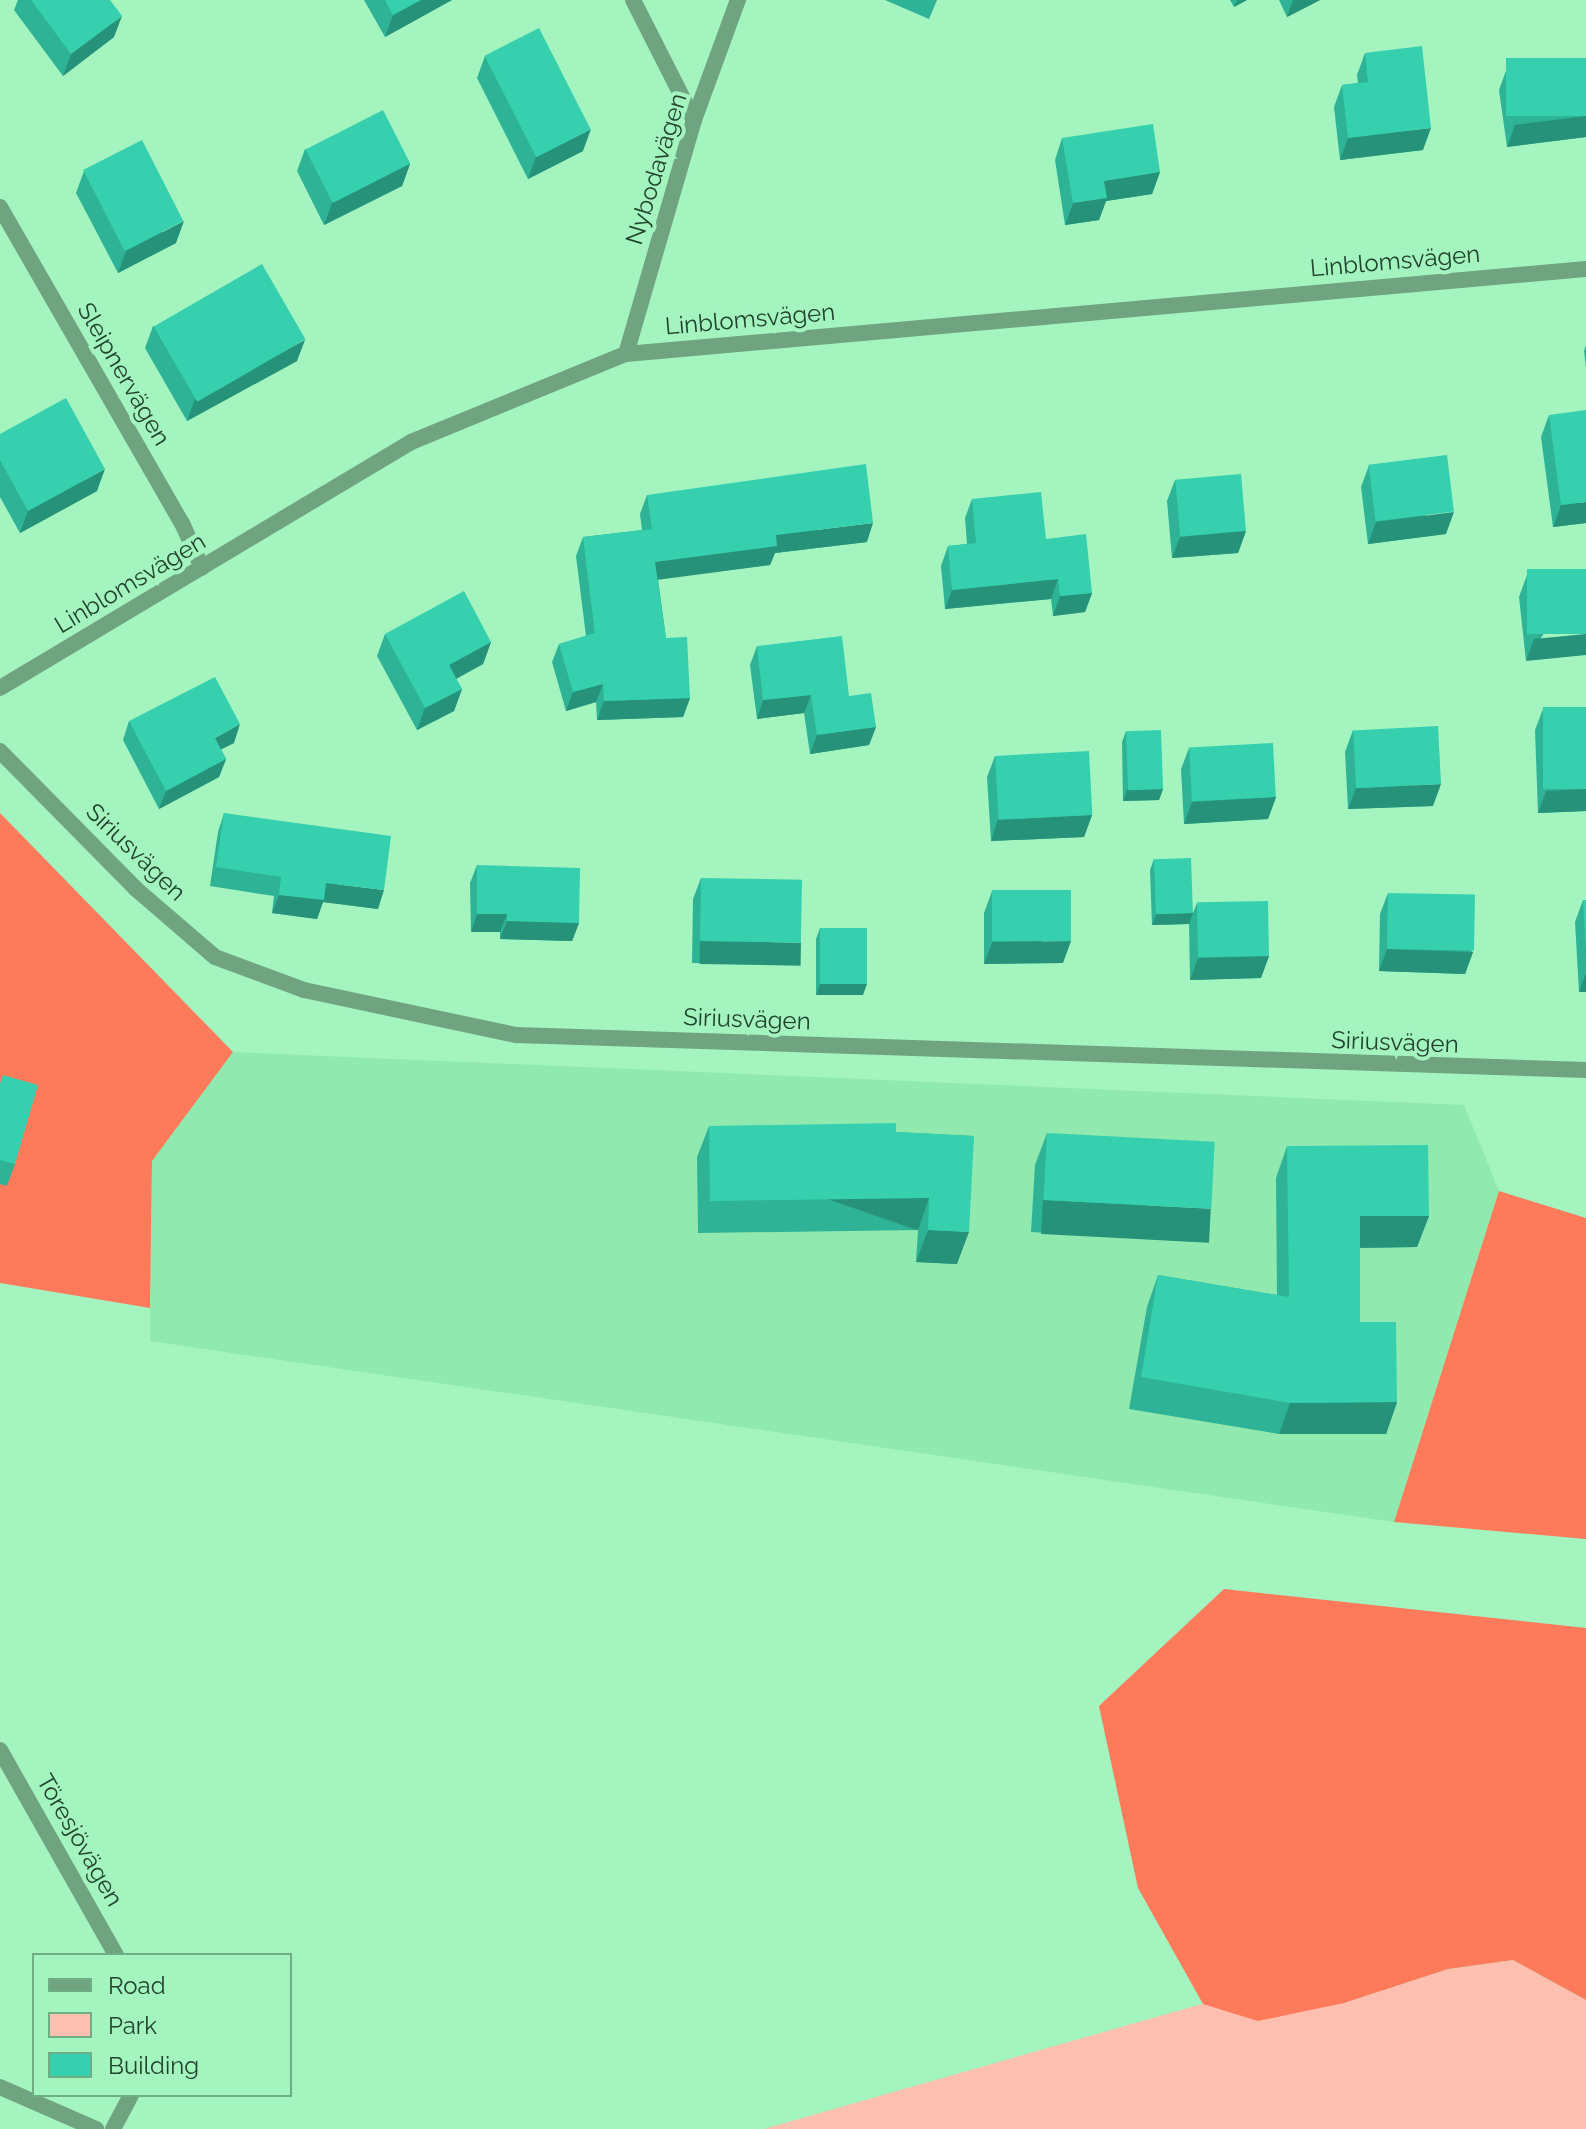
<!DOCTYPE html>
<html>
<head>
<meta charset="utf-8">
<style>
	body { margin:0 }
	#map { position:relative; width:1586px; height:2129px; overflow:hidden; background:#a3f4bf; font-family:Raleway,sans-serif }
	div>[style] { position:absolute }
	.built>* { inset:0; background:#90e9af }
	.green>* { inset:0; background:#fdbfaf }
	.forest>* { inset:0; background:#fd7a5b }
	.street>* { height:16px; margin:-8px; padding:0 8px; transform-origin:8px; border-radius:8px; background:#70a481 }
	.wall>* { inset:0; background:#2eb396 }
	.shaded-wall>* { inset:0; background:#26927a; transform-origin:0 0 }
	.building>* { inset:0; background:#36d0af; transform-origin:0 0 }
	span { translate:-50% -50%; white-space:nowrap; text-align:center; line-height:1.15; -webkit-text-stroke:8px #a3f4bf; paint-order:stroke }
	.street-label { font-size:24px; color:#22432e }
	.legend { position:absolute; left:32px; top:1953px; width:260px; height:144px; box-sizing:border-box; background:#a3f4bf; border:2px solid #6fad85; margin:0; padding:10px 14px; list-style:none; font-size:24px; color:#22432e }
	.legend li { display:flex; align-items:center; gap:16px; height:40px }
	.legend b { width:40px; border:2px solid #6fad85 }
</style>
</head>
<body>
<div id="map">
	<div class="built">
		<div style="clip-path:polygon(233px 1052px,1464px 1105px,1499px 1191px,1394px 1522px,150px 1341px,152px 1161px)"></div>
	</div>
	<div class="green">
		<div style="clip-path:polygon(1513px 1960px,1586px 2000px,1586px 2129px,764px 2129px,1209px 2002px,1344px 2003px,1448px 1969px)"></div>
	</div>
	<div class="forest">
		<div style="clip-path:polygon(0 813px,233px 1052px,152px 1161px,150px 1308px,0 1283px)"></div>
		<div style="clip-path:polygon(1499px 1191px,1586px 1218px,1586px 1539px,1394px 1522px)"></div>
		<div style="clip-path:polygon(1224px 1589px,1586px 1628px,1586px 2000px,1513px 1960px,1448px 1969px,1344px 2003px,1258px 2021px,1203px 2004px,1138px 1888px,1099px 1706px)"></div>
	</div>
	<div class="street">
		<div style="left:633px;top:0;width:135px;rotate:63.1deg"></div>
		<div style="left:0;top:207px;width:365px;rotate:60.1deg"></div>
		<div style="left:182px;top:523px;width:49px;rotate:66deg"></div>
		<div style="left:626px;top:354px;width:244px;rotate:-73.8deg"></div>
		<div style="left:694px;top:120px;width:128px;rotate:-69.9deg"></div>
		<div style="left:0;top:688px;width:479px;rotate:-30.9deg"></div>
		<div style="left:411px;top:442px;width:232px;rotate:-22.3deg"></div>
		<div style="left:626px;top:354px;width:964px;rotate:-5.06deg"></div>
		<div style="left:0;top:751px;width:194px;rotate:45.4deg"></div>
		<div style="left:136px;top:889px;width:104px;rotate:40.7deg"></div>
		<div style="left:215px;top:957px;width:95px;rotate:20.3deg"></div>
		<div style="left:304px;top:990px;width:217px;rotate:12deg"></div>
		<div style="left:516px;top:1035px;width:1071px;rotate:1.87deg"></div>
		<div style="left:0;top:1750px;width:236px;rotate:60.5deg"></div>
		<div style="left:0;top:2087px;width:105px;rotate:23.6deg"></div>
		<div style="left:113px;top:2129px;width:38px;rotate:-62deg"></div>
	</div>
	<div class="wall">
		<div style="clip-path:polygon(18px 0,110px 0,114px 37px,63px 76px,14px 10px)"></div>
		<div style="clip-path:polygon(364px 0,452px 0,385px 37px)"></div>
		<div style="clip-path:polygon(885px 0,937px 0,929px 19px)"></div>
		<div style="clip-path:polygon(1230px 0,1247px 0,1234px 7px)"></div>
		<div style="clip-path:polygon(1279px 0,1320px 0,1287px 17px)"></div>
		<div style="clip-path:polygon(1365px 53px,1423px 150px,1340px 160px,1334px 107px,1342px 85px,1358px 83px,1357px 75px)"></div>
		<div style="clip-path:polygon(485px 56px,583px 151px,528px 179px,477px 78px)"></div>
		<div style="clip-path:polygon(1586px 58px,1586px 137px,1507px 147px,1499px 90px,1507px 68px)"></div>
		<div style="clip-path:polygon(1062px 138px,1160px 172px,1152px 194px,1106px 201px,1099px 220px,1065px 225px,1055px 160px)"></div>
		<div style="clip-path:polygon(305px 149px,410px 164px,402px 186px,324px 225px,297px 171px)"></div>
		<div style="clip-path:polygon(84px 171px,176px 243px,118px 273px,76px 193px)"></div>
		<div style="clip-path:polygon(153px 326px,297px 361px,187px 421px,145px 348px)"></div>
		<div style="clip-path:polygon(1586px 345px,1586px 368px,1584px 351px)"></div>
		<div style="clip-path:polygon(1549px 415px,1586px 523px,1553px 527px,1541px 437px)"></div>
		<div style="clip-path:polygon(0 434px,97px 491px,20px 533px,0 497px)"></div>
		<div style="clip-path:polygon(1369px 465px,1446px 534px,1368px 544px,1361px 487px)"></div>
		<div style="clip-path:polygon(1175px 480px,1246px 531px,1238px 553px,1172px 558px,1167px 501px)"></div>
		<div style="clip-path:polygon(647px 495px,867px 542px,775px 553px,770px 565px,658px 579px,666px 638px,690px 698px,683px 717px,597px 720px,596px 702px,566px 711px,552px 662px,559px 644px,586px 636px,576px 556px,583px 537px,642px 530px,640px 514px)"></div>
		<div style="clip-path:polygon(972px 499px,1046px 539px,1092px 593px,1085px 612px,1053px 616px,1051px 599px,945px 609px,941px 566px,948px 546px,967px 544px,965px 518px)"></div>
		<div style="clip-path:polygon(1586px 569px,1526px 661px,1519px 597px,1527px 575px)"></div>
		<div style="clip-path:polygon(385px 634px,491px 642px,483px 664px,456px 679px,462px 689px,454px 711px,417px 730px,377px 656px)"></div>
		<div style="clip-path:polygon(757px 646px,849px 696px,876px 727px,869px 745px,810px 754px,804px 713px,757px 719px,750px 665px)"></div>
		<div style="clip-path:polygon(1586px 707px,1586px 811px,1538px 813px,1535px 730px,1543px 709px)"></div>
		<div style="clip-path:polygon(129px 721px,234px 743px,221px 749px,226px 759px,219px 777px,159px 809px,123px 740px)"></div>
		<div style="clip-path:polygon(1353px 730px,1433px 806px,1348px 809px,1345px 752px)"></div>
		<div style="clip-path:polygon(1126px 731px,1163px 789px,1159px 800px,1123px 801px,1122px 742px)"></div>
		<div style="clip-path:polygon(1189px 748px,1276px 797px,1268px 819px,1184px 824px,1181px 769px)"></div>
		<div style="clip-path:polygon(995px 756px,1092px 815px,1084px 837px,991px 841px,987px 777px)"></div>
		<div style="clip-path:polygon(224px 813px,378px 909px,323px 902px,317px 919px,272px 913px,274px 896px,210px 886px,218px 832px)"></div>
		<div style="clip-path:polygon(1154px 859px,1193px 913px,1197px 903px,1269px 956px,1261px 978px,1190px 980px,1189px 924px,1152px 925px,1150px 870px)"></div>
		<div style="clip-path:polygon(477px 865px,579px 923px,572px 941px,500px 939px,500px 932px,471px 932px,470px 883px)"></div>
		<div style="clip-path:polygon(701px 878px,793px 965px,692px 963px,693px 899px)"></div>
		<div style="clip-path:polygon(992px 891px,1063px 963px,984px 964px,984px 913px)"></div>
		<div style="clip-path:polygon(1388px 893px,1473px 952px,1465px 974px,1379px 971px,1380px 914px)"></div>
		<div style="clip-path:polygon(1583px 900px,1586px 900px,1586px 992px,1579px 992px,1575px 922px)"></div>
		<div style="clip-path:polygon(820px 928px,863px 995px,816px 995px,816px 939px)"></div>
		<div style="clip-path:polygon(0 1082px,15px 1164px,7px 1186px,0 1184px)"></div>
		<div style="clip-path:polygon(709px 1126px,896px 1132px,974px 1136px,957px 1264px,916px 1262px,918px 1230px,698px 1233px,697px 1157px)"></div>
		<div style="clip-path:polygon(1047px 1133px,1199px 1242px,1031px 1232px,1035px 1165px)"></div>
		<div style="clip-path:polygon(1287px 1146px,1429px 1216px,1417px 1247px,1360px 1248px,1360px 1322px,1397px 1402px,1386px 1434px,1279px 1434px,1129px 1409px,1147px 1307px,1158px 1275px,1277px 1295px,1276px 1178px)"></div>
	</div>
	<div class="shaded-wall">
		<div style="clip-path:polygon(421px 0,452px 0,385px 37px,393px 15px)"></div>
		<div style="clip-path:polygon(1237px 0,1247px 0,1234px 7px)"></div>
		<div style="clip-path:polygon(1293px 0,1320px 0,1287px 17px)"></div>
		<div style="clip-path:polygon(122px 16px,114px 37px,63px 76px,71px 54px)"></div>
		<div style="clip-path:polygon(1586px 116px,1586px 137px,1507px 147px,1515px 125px)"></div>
		<div style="clip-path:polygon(1431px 128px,1423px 150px,1340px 160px,1348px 138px)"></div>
		<div style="clip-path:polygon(591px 129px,583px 151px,528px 179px,536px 157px)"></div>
		<div style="clip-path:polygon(410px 164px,402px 186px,324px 225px,332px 203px)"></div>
		<div style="clip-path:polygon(1160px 172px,1152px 194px,1106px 201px,1099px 220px,1065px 225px,1073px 203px,1104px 181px)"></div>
		<div style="clip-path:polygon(184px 221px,176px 243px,118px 273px,126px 251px)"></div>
		<div style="clip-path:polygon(305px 340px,297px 361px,187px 421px,195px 399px)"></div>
		<div style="clip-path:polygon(105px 469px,97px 491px,20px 533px,28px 511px)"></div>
		<div style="clip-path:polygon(1586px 502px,1586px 523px,1553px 527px,1561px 505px)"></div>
		<div style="clip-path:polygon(1454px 512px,1446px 534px,1368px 544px,1376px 522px)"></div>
		<div style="clip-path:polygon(873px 523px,867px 542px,775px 553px,770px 565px,649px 581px,655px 562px,776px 535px)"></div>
		<div style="clip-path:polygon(1246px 531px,1238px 553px,1172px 558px,1180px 537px)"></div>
		<div style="clip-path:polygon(1058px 579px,1051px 599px,945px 609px,952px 590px)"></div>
		<div style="clip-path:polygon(1092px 593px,1085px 612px,1053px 616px,1060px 596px)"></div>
		<div style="clip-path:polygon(1586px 634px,1586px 655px,1526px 661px,1534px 639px)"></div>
		<div style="clip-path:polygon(491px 642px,483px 664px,441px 687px,449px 665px)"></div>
		<div style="clip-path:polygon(603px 684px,596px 702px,566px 711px,573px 692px)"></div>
		<div style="clip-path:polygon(462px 689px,454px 711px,417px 730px,425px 708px)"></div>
		<div style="clip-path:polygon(811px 695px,804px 713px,757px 719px,763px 700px)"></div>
		<div style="clip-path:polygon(690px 698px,683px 717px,597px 720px,604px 701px)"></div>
		<div style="clip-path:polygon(240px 724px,234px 743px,208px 756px,215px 738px)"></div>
		<div style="clip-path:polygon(876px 727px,869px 745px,810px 754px,817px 735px)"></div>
		<div style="clip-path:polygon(226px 759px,219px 777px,159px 809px,166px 791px)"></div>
		<div style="clip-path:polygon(1441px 784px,1433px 806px,1348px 809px,1356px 788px)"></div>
		<div style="clip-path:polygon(1163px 789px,1159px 800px,1123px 801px,1127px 790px)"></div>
		<div style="clip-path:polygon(1586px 789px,1586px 811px,1538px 813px,1546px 791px)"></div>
		<div style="clip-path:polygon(1276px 797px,1268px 819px,1184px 824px,1192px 802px)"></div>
		<div style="clip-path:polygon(1092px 815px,1084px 837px,991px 841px,998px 819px)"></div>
		<div style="clip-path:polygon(326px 883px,384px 890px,378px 909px,323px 902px,317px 919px,272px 913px,279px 895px)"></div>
		<div style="clip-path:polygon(1193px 913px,1189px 924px,1152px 925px,1156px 914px)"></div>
		<div style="clip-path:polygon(477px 914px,507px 914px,500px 932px,471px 932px)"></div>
		<div style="clip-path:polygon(507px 921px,579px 923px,572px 941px,500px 939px)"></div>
		<div style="left:700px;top:941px;width:101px;height:23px;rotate:1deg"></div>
		<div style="clip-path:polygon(1071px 941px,1063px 963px,984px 964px,992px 942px)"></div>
		<div style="clip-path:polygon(1387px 949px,1473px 952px,1465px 974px,1379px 971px)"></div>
		<div style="clip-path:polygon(1269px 956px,1261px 978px,1190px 980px,1198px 958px)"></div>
		<div style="clip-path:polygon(1586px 973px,1586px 992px,1579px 992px)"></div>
		<div style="clip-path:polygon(820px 984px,867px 984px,863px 995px,816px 995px)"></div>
		<div style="left:929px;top:1198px;width:34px;height:219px;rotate:109deg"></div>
		<div style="left:1043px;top:1200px;width:168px;height:34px;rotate:3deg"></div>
		<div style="clip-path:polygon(1360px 1216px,1429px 1216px,1417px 1247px,1348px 1248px)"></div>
		<div style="clip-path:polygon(928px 1230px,969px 1232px,957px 1264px,916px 1262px)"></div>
		<div style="clip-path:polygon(1397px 1402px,1386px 1434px,1279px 1434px,1290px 1403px)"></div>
	</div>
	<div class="building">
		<div style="clip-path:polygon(31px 0,110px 0,122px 16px,71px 54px)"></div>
		<div style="clip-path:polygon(385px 0,421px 0,393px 15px)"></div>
		<div style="left:539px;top:28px;width:114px;height:61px;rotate:63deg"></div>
		<div style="clip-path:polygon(1422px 46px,1431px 128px,1348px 138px,1342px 85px,1368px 82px,1365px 53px)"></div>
		<div style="left:1586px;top:58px;width:58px;height:80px;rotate:90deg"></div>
		<div style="left:383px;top:110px;width:60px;height:87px;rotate:63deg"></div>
		<div style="clip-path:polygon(1153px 124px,1160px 172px,1104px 181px,1107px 198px,1073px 203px,1062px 138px)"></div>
		<div style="left:142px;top:140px;width:91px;height:66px;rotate:63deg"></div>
		<div style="left:262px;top:264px;width:87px;height:125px;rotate:60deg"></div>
		<div style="clip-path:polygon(66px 398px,105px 469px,28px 511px,0 460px,0 434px)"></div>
		<div style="clip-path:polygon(1586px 410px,1586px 502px,1561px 505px,1549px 415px)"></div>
		<div style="left:1447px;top:455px;width:57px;height:79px;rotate:83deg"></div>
		<div style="clip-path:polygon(866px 464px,873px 523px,776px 535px,777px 546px,655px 562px,666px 638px,687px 637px,690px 698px,604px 701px,603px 684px,573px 692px,559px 644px,595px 633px,583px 537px,652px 529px,647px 495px)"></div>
		<div style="left:1241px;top:474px;width:57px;height:66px;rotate:85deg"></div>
		<div style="clip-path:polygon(1041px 492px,1046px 539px,1086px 534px,1092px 593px,1060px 596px,1058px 579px,952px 590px,948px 546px,976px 543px,972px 499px)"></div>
		<div style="left:1586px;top:569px;width:65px;height:59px;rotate:90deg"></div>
		<div style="clip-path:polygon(464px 591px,491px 642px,449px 665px,462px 689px,425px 708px,385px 634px)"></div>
		<div style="clip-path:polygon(842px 636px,849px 696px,871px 693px,876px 727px,817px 735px,811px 695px,763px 700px,757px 646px)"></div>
		<div style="clip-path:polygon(215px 677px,240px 724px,215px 738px,226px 759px,166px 791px,129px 721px)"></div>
		<div style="left:1586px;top:707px;width:82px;height:43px;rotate:90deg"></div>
		<div style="left:1438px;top:726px;width:58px;height:85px;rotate:87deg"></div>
		<div style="left:1161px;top:730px;width:59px;height:35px;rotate:88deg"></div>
		<div style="left:1273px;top:743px;width:54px;height:84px;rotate:87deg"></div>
		<div style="left:1089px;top:751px;width:64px;height:94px;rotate:87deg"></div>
		<div style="clip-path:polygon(224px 813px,391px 836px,384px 890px,326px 883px,324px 900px,279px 895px,281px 877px,216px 867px)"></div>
		<div style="left:1191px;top:858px;width:55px;height:37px;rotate:88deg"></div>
		<div style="clip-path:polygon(477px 865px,580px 868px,579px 923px,507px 921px,507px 914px,477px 914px)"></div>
		<div style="left:701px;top:878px;width:101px;height:63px;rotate:1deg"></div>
		<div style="left:1071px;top:890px;width:51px;height:79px;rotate:90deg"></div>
		<div style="left:1388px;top:893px;width:87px;height:56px;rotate:1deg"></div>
		<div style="clip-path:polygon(1583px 900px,1586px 900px,1586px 952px)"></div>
		<div style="left:1268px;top:901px;width:55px;height:71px;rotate:89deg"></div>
		<div style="left:820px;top:928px;width:47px;height:56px"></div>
		<div style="clip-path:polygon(3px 1075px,38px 1085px,15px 1164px,0 1160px,0 1084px)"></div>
		<div style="clip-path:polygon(896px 1123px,896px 1132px,974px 1136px,969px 1232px,928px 1230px,929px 1198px,710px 1201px,709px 1126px)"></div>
		<div style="left:1047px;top:1133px;width:168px;height:67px;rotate:3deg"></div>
		<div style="clip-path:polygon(1428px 1145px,1429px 1216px,1360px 1216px,1360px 1322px,1396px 1322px,1397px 1402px,1290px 1403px,1141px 1377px,1158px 1275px,1289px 1297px,1287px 1146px)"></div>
	</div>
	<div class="street-label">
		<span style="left:656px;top:169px;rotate:-73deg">Nybodavägen</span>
		<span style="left:1395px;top:261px;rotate:-5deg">Linblomsvägen</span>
		<span style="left:750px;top:319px;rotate:-5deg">Linblomsvägen</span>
		<span style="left:124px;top:374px;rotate:60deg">Sleipnervägen</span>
		<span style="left:130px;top:583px;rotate:-31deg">Linblomsvägen</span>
		<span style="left:136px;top:852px;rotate:44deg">Siriusvägen</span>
		<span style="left:747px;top:1019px;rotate:2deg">Siriusvägen</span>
		<span style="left:1395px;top:1042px;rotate:2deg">Siriusvägen</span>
		<span style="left:80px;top:1840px;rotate:60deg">Töresjövägen</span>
	</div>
	<ul class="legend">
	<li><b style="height:10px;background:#70a481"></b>Road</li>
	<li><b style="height:22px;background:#fdbfaf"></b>Park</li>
	<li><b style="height:22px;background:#36d0af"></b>Building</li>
	</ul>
</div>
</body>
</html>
